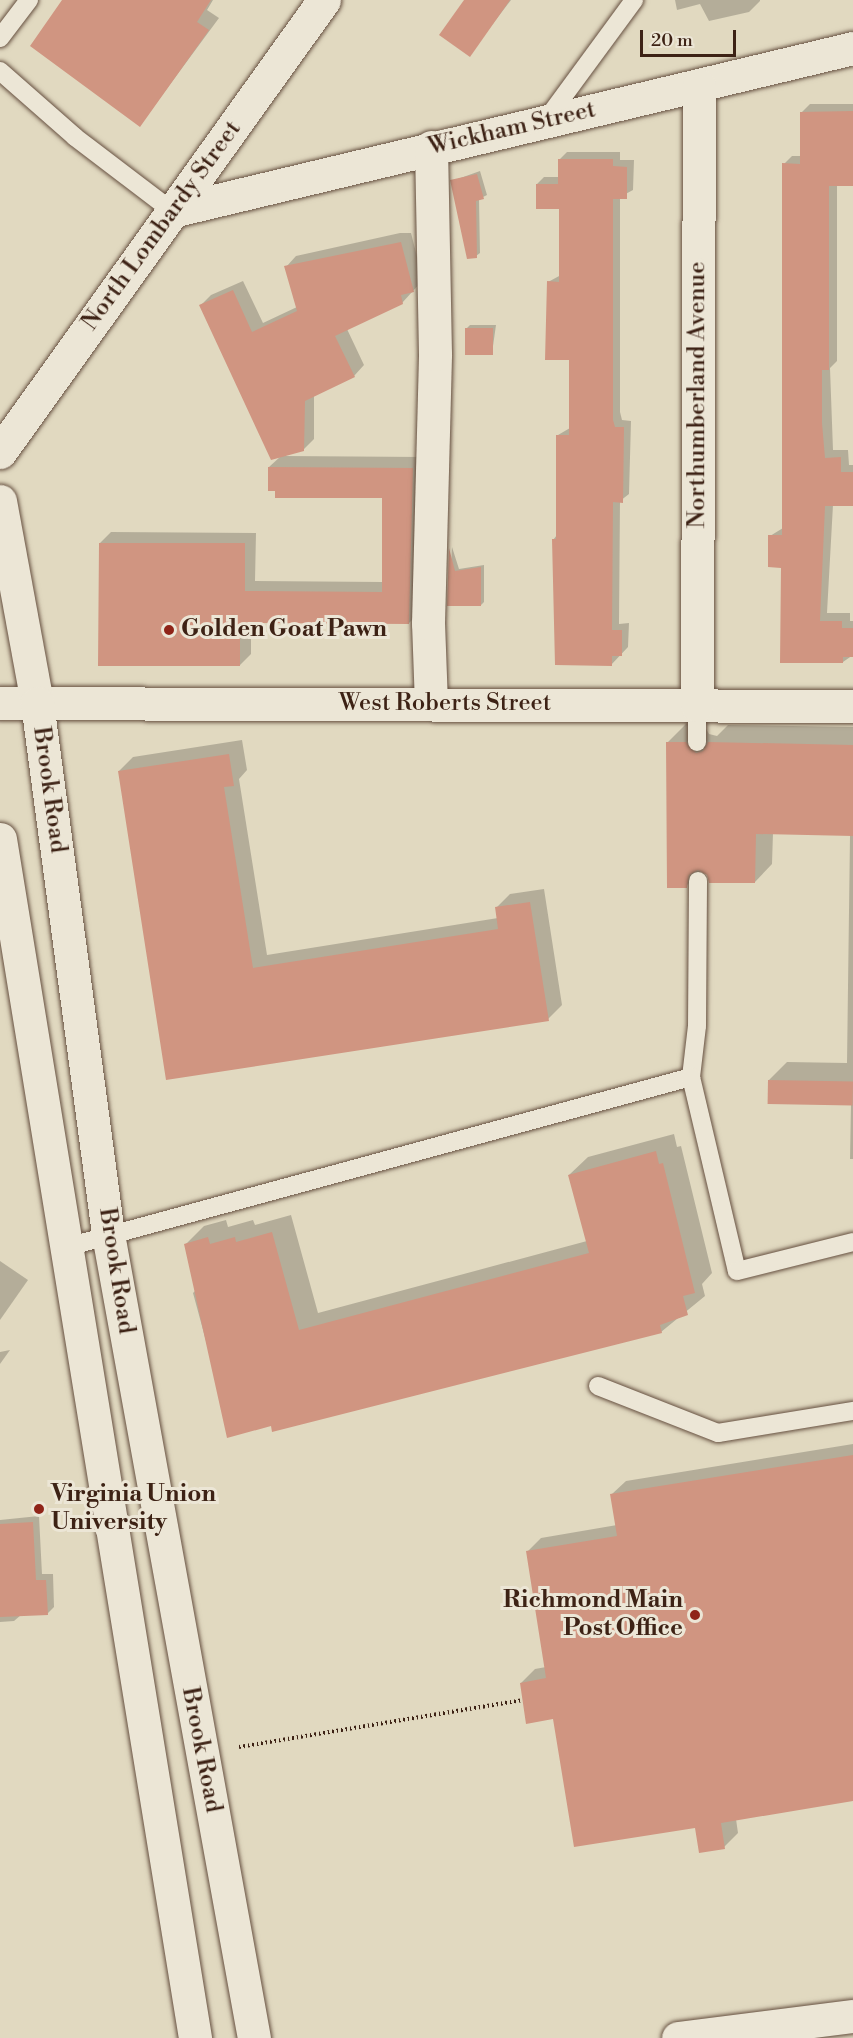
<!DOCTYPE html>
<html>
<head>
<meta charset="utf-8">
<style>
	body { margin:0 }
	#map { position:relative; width:853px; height:2038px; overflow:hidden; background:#e1d9c0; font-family:"Libre Bodoni",serif }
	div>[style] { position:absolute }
	.shadow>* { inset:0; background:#0003 }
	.building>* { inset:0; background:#d09581; transform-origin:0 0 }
	.path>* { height:4px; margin-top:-2px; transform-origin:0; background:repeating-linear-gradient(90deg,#3d2215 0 1.5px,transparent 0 4.5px) }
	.roads { filter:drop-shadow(0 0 2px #665040) drop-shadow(0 0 2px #665040) }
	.lane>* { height:18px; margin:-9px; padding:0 9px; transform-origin:9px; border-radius:9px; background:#ece6d6 }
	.street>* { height:33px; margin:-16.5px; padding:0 16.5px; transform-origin:16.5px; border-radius:16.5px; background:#ece6d6 }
	.secondary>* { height:33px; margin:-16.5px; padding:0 16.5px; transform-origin:16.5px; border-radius:16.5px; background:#ece6d6 }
	.dots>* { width:16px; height:16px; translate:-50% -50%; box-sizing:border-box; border:3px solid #ece6d6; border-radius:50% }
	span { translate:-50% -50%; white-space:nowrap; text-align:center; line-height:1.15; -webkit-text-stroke:6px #ece6d6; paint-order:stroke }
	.street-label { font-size:24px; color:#3d2215 }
	.poi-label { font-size:24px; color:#3d2215; font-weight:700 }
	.left { translate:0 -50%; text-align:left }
	.right { translate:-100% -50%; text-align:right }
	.scale { position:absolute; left:640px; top:30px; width:96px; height:27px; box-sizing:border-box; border:3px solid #3d2215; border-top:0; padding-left:8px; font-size:18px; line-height:21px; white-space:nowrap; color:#3d2215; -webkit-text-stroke:4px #ece6d6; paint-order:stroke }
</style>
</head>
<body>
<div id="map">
	<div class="shadow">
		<div style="clip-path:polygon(64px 0,213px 0,207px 10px,219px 18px,140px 125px)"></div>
		<div style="clip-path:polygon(466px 0,511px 0,469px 55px)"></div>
		<div style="clip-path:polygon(675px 0,760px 0,760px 1px,749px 12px,709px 21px,700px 4px,677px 10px)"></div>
		<div style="clip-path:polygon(810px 104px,853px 104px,853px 185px,837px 184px,837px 361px,830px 368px,833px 450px,848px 450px,849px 465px,853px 465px,853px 504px,833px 505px,827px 613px,850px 613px,850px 621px,853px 621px,853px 655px,843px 662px,783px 566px,770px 536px,783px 528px,784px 164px,792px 156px,802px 156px,802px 112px)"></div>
		<div style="clip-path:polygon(567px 152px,620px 152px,620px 160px,634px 160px,633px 190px,620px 197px,620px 412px,622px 420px,631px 421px,629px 494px,620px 501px,619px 624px,629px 623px,628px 647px,611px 665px,553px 540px,557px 535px,558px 435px,570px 428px,571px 359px,548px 282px,561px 275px,560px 207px,537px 184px,544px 177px,560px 177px,559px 160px)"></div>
		<div style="clip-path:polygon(480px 171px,487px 195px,479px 199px,480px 253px,476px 256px,452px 181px)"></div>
		<div style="clip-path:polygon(400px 233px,411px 233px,423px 280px,402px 303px,347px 329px,364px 365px,354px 376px,314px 395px,314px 439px,303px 450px,283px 456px,424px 457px,420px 612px,409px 623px,251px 622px,251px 654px,240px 665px,100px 543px,111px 532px,256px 533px,255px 581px,383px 582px,384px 497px,269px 467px,281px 456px,201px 305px,211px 295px,243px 281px,263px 323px,297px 307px,286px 267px,296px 256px)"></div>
		<div style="clip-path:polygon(470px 325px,496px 325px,492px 353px,467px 328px)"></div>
		<div style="clip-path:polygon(452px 547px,459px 569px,484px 565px,484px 602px,481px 605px,449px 605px)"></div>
		<div style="clip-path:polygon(686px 724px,704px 725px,709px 734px,717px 736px,728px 725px,853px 727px,853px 1159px,850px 1159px,851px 1104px,769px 1080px,787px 1062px,847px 1063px,850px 835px,773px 833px,772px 864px,755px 882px,702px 870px,686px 886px,668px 742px)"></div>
		<div style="clip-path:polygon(242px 740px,247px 770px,239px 779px,267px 955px,498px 918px,496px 908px,510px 894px,544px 889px,562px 1005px,548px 1019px,167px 1079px,119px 771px,133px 757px)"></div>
		<div style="clip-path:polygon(674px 1134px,677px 1147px,681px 1146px,712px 1273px,702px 1284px,705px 1296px,661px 1332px,272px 1424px,222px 1400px,193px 1293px,197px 1289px,185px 1245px,204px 1226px,226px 1220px,228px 1227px,253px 1220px,255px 1225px,291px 1215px,318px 1313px,587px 1241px,569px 1175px,588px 1157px)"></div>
		<div style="clip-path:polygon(0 1261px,28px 1280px,0 1320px)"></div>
		<div style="clip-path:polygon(10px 1350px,0 1364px,0 1352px)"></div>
		<div style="clip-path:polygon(853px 1444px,853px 1800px,736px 1819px,738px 1833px,724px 1847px,554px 1717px,521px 1683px,535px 1669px,546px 1667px,527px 1552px,541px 1538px,617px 1525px,612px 1494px,626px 1481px)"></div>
		<div style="clip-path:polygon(39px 1516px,42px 1574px,53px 1574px,54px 1607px,47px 1614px,21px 1615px,14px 1621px,0 1622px,0 1520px)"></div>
	</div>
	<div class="building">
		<div style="clip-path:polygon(62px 0,211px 0,197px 22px,209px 30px,140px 127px,30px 46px)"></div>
		<div style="clip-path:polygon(464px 0,510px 0,470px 57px,439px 35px)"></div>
		<div style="clip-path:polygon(853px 111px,853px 186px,829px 186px,829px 370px,822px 370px,822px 423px,825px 458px,841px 457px,841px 472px,853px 472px,853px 506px,825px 506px,820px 621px,842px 621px,842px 628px,853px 628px,853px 657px,843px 657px,843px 663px,780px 663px,781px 568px,768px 567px,768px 535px,782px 535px,782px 163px,800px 164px,800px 112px)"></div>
		<div style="clip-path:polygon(558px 159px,613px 159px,613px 166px,627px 167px,627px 199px,613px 199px,613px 420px,615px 427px,624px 427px,623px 503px,613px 502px,612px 630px,622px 630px,622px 656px,612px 656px,612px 666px,555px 665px,552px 539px,556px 539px,556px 435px,569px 435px,569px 360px,545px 360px,547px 281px,559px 282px,559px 209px,536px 209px,536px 184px,558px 184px)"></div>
		<div style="clip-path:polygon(477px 174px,484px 199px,476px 201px,477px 258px,467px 259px,450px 180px)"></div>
		<div style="clip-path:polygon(401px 242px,414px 292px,401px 295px,403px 304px,335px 336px,355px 377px,305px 401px,304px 451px,271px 460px,199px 305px,233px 290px,252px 332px,297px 311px,284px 266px)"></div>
		<div style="left:465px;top:328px;width:28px;height:27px"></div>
		<div style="clip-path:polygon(268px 467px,413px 468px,409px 624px,240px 623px,240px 666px,98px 666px,99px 543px,245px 543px,245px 591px,382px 592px,382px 498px,275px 498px,275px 491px,268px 491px)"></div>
		<div style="clip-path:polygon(449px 548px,455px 571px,481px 567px,481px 606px,447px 606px)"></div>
		<div style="clip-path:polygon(666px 742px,686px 742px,696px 753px,703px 751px,708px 742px,853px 745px,853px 836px,756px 834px,755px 883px,709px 883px,707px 875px,698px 870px,689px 875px,687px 888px,667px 888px)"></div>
		<div style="clip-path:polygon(229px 754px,234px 786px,224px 787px,253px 968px,498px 929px,495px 907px,530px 902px,549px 1021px,166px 1080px,118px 771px)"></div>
		<div style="left:768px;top:1080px;width:85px;height:24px;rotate:1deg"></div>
		<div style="clip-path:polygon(656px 1151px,659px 1164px,663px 1163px,695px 1293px,683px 1296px,688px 1315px,660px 1325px,662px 1333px,272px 1432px,271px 1426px,227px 1438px,184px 1244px,208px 1237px,210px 1244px,235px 1237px,236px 1242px,272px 1232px,299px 1330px,589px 1253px,568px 1175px)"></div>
		<div style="clip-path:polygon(853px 1455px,853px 1801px,721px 1823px,725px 1849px,699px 1853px,695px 1828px,574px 1847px,553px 1719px,526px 1724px,520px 1683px,546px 1678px,526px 1551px,617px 1536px,610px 1494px)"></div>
		<div style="clip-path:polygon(33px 1522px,36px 1580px,46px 1580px,48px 1615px,0 1617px,0 1524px)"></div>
	</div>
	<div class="path">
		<div style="left:239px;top:1747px;width:287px;rotate:-9.4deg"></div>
	</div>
	<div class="roads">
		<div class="lane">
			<div style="left:0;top:38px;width:48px;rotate:-52.7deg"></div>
			<div style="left:0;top:71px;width:100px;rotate:41.3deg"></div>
			<div style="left:75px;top:137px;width:122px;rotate:37.3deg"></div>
			<div style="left:546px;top:120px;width:149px;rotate:-53.7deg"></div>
			<div style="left:697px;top:742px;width:37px;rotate:-90deg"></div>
			<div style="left:691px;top:1077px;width:51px;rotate:-83.3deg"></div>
			<div style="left:697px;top:1026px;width:145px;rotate:-89.6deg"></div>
			<div style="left:67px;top:1247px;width:647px;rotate:-15.24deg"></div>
			<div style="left:691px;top:1077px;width:199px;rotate:76.7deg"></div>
			<div style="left:737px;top:1271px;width:120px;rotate:-14deg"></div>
			<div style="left:598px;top:1386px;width:129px;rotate:21.4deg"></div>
			<div style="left:718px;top:1433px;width:137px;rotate:-9.3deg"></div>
		</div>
		<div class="street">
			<div style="left:172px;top:211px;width:700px;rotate:-13.46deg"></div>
			<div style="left:0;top:703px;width:853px;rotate:0.2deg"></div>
			<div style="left:431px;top:704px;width:81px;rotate:-92.1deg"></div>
			<div style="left:428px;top:623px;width:269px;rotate:-88.5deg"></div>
			<div style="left:435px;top:354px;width:207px;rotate:-91.1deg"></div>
			<div style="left:697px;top:705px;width:620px;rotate:-89.82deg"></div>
		</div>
		<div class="secondary">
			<div style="left:0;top:452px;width:556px;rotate:-54.37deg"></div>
			<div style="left:0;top:501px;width:205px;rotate:79.6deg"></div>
			<div style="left:37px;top:703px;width:536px;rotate:82.38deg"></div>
			<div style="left:108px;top:1234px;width:817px;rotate:79.71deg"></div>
			<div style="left:0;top:839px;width:1215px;rotate:80.76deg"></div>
			<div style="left:678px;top:2038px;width:176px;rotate:-7.2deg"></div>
		</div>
	</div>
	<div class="dots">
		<div style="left:169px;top:630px;background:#8f2418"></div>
		<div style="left:39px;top:1509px;background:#8f2418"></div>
		<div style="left:695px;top:1615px;background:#8f2418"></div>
	</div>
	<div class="street-label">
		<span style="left:512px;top:129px;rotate:-13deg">Wickham Street</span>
		<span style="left:162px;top:226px;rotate:-54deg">North Lombardy Street</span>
		<span style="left:698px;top:395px;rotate:-90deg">Northumberland Avenue</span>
		<span style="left:445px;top:704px">West Roberts Street</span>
		<span style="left:49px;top:790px;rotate:82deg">Brook Road</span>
		<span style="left:116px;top:1271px;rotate:81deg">Brook Road</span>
		<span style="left:201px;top:1750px;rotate:79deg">Brook Road</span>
	</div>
	<div class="poi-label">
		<span class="left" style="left:181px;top:630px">Golden Goat Pawn</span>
		<span class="left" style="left:51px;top:1509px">Virginia Union<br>University</span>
		<span class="right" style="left:683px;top:1615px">Richmond Main<br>Post Office</span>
	</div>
	<div class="scale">20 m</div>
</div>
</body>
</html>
